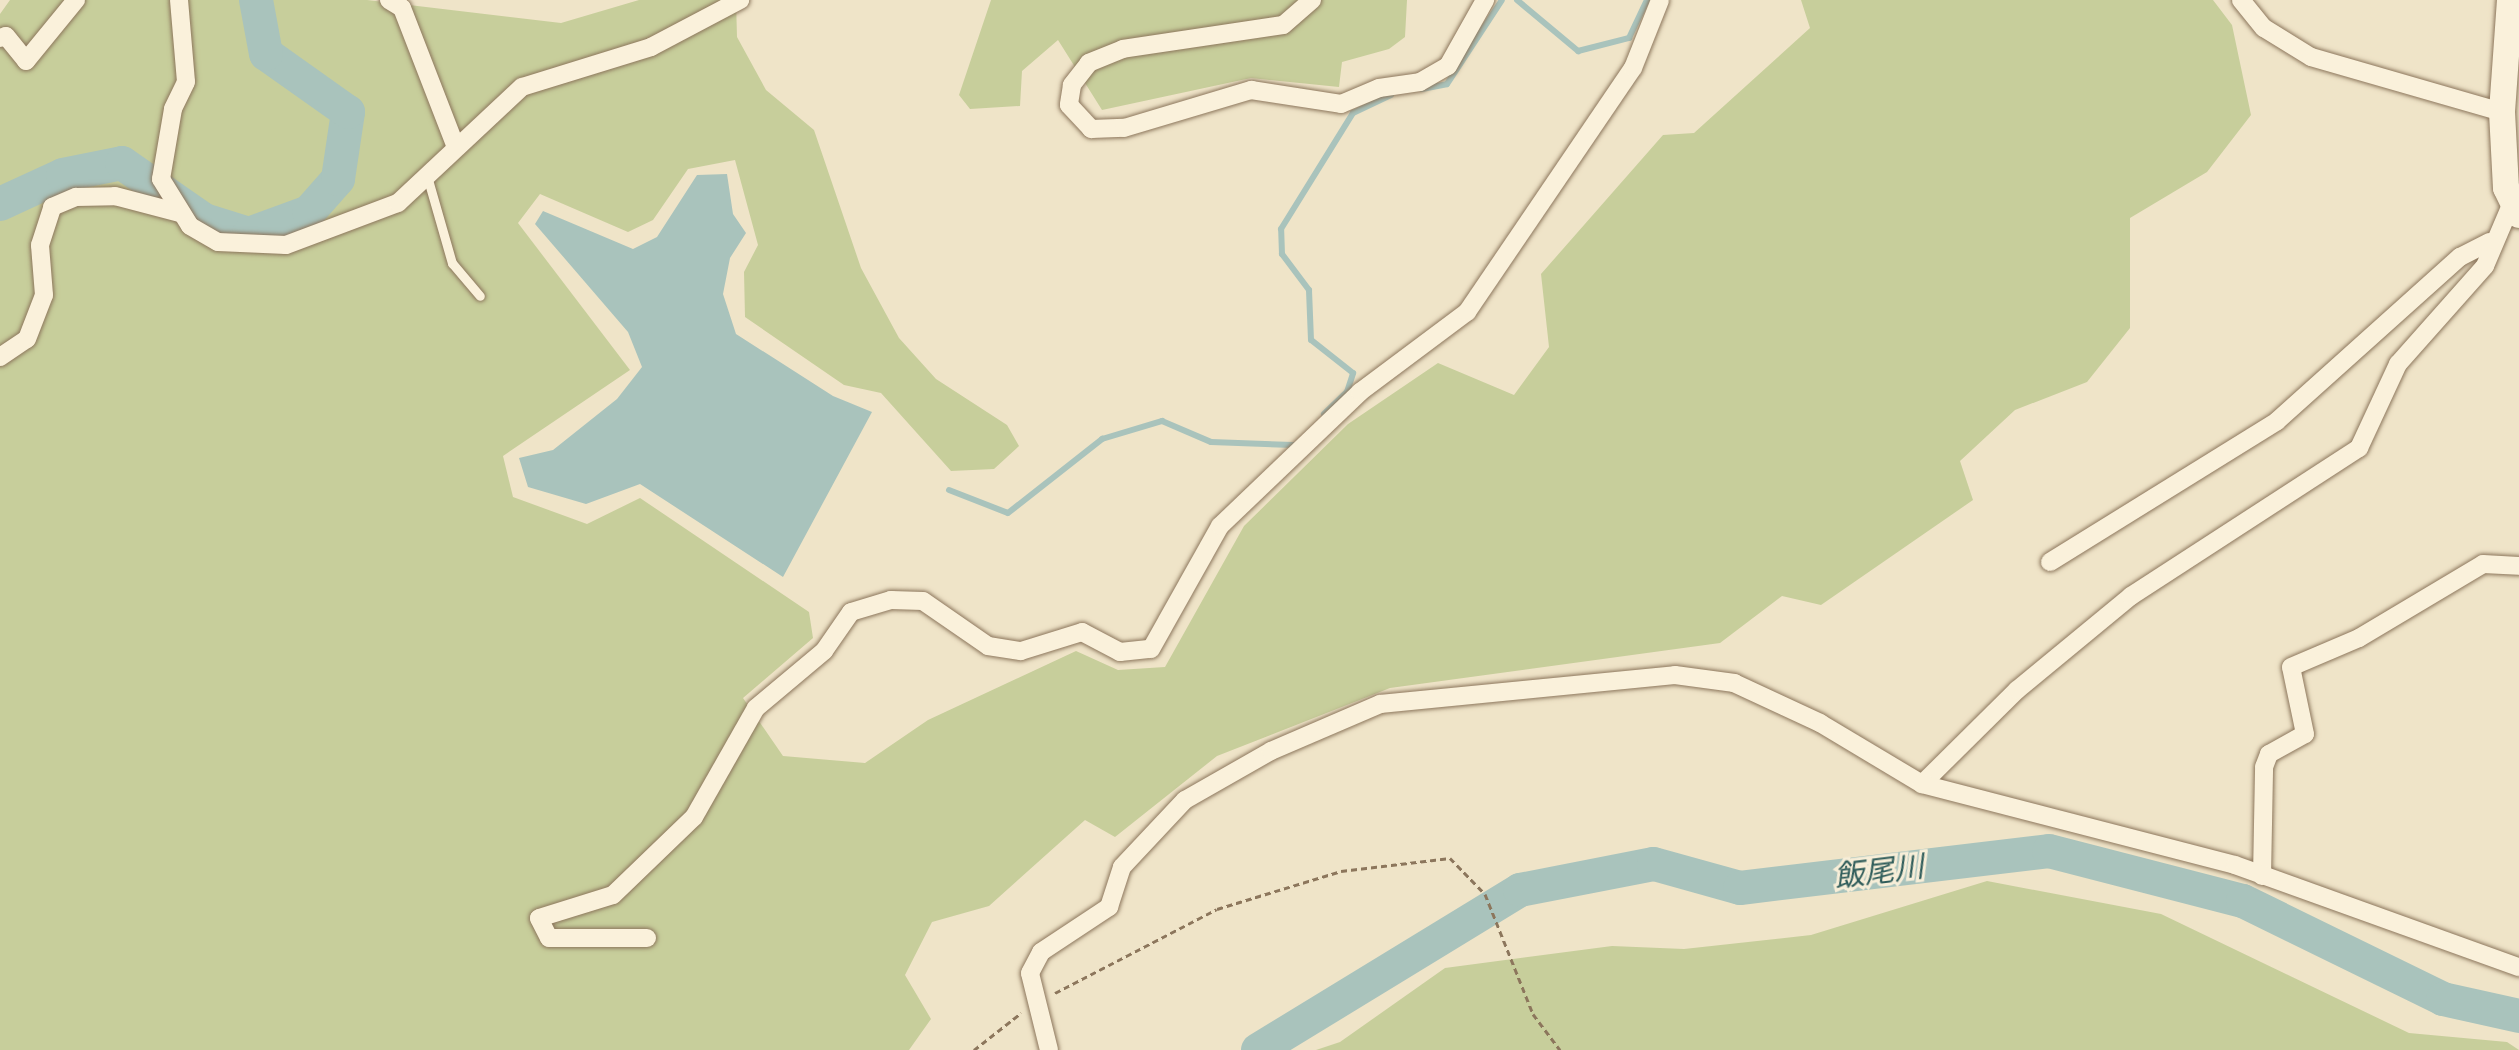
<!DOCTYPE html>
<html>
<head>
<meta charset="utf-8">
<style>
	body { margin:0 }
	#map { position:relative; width:2519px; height:1050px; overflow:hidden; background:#efe4c8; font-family:"Zilla Slab","Noto Sans JP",serif }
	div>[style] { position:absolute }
	.green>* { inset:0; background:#c7ce9b }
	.water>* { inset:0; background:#a9c3bc }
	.stream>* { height:6px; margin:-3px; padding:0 3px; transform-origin:3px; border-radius:3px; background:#a9c3bc }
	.river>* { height:34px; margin:-17px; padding:0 17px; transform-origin:17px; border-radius:17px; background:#a9c3bc }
	.path>* { height:3px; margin-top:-1.5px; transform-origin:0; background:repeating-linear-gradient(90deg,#8c765c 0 6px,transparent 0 10px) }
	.roads { filter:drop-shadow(0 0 2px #8c765c) drop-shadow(0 0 2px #8c765c) }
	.service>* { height:9px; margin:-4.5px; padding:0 4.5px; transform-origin:4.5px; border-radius:4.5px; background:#faf1db }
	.minor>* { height:18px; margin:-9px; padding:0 9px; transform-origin:9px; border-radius:9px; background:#faf1db }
	.secondary>* { height:26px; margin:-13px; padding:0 13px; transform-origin:13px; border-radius:13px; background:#faf1db }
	span { translate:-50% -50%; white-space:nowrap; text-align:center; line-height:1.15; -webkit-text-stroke:6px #f7eed8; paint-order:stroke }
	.water-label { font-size:30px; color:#2f5c5a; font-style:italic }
</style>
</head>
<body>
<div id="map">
	<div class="green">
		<div style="clip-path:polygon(10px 0,367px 0,561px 23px,639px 0,736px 0,737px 37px,766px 90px,814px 130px,861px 268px,899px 338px,936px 379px,1007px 425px,1019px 446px,994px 469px,951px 471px,881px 393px,844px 385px,745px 317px,744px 272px,758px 245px,735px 160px,688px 169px,653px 220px,628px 232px,540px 194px,518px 223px,630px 370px,503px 456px,513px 497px,587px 524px,640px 498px,809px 612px,813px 638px,743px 698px,783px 756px,865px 763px,928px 720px,1076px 651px,1118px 670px,1165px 667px,1244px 526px,1348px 424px,1438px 363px,1514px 395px,1549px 347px,1541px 274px,1663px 135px,1694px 133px,1810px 28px,1801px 0,2213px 0,2232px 25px,2251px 115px,2207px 172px,2130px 218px,2130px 328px,2087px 382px,2015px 410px,1960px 461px,1973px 500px,1821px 605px,1782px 596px,1720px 643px,1390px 688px,1217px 756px,1115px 837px,1085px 820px,989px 906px,932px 922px,905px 975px,931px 1019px,909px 1050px,0 1050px,0 14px)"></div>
		<div style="clip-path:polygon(991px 0,1407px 0,1405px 37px,1389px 49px,1342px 62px,1339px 87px,1251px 78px,1102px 110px,1058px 40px,1022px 71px,1020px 106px,970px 109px,959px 95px)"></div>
		<div style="clip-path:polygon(1987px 881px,2161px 914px,2409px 1033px,2507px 1042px,2519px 1050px,1316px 1050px,1340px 1042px,1445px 968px,1612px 946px,1684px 949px,1811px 935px)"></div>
	</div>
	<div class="water">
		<div style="clip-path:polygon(727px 174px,733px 214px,746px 233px,730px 258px,723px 294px,736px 334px,833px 396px,872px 412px,783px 577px,640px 484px,586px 504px,528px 487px,519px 458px,553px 450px,617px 399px,642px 367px,628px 332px,535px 224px,543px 211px,633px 249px,657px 237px,697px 175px)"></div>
	</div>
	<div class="stream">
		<div style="left:1517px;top:0;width:80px;rotate:39.9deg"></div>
		<div style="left:1578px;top:51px;width:53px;rotate:-14.3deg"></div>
		<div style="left:1629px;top:38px;width:42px;rotate:-64.7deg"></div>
		<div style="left:1422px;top:89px;width:25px;rotate:-11deg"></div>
		<div style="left:1447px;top:84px;width:100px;rotate:-56.8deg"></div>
		<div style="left:1324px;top:414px;width:32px;rotate:-44deg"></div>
		<div style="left:1347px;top:392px;width:20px;rotate:-72deg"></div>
		<div style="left:1353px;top:373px;width:53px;rotate:-141.8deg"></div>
		<div style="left:1311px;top:340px;width:50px;rotate:-92.3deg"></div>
		<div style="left:1309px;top:290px;width:45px;rotate:-126.9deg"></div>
		<div style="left:1282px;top:254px;width:25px;rotate:-92deg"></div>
		<div style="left:1281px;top:229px;width:137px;rotate:-58.2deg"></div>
		<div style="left:1353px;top:113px;width:42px;rotate:-25.3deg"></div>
		<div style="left:949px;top:490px;width:63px;rotate:21.3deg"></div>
		<div style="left:1008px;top:513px;width:120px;rotate:-38.2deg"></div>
		<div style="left:1102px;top:439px;width:63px;rotate:-16.7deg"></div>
		<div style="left:1162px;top:421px;width:53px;rotate:23.2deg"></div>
		<div style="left:1211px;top:442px;width:82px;rotate:2.1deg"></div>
	</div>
	<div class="river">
		<div style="left:0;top:204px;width:69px;rotate:-24.7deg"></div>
		<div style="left:63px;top:175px;width:60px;rotate:-11.5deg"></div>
		<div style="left:122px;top:163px;width:100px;rotate:34.8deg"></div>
		<div style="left:204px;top:220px;width:47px;rotate:17.3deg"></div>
		<div style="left:249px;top:234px;width:64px;rotate:-20.1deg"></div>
		<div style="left:309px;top:212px;width:44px;rotate:-48.7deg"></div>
		<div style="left:338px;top:179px;width:68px;rotate:-81.5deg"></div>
		<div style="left:348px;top:112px;width:100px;rotate:-144.7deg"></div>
		<div style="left:266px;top:54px;width:55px;rotate:-100.5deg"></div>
		<div style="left:1258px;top:1050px;width:307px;rotate:-31.4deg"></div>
		<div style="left:1520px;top:890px;width:136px;rotate:-11deg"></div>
		<div style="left:1654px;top:864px;width:89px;rotate:15.6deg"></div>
		<div style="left:1740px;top:888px;width:311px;rotate:-6.8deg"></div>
		<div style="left:2049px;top:851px;width:200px;rotate:14.5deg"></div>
		<div style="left:2243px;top:901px;width:223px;rotate:26.1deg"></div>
		<div style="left:2443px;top:999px;width:78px;rotate:12.6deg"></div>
	</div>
	<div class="path">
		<div style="left:1055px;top:993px;width:182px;rotate:-27.4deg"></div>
		<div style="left:1217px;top:909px;width:130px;rotate:-17deg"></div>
		<div style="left:1341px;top:871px;width:110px;rotate:-6.8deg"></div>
		<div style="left:1450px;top:858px;width:50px;rotate:45.8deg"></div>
		<div style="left:1485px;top:894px;width:129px;rotate:68.2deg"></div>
		<div style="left:1533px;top:1014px;width:45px;rotate:53.1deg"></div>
		<div style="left:974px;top:1050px;width:60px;rotate:-38.2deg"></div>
	</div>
	<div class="roads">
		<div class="service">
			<div style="left:427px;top:176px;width:91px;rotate:74deg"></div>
			<div style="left:452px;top:263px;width:43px;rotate:49.7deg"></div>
		</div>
		<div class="minor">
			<div style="left:179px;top:0;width:82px;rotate:85.1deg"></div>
			<div style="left:186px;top:82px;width:30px;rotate:116deg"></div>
			<div style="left:173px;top:109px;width:71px;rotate:99.7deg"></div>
			<div style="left:161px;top:179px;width:55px;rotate:58.3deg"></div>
			<div style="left:190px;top:226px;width:32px;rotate:30deg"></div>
			<div style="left:218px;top:242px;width:68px;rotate:2.5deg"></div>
			<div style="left:286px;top:245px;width:120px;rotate:-20.6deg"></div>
			<div style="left:398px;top:203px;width:170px;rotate:-43.1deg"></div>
			<div style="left:522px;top:87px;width:135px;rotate:-17.2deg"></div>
			<div style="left:651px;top:47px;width:101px;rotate:-27.8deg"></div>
			<div style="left:389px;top:0;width:15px;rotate:32deg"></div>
			<div style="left:402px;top:8px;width:149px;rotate:68.8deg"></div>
			<div style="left:1312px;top:0;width:38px;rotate:139deg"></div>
			<div style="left:1283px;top:25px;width:162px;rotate:171.5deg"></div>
			<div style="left:1123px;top:49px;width:37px;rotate:158deg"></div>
			<div style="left:1089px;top:63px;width:28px;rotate:128deg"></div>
			<div style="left:1072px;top:85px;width:20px;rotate:99deg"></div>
			<div style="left:1069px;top:105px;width:33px;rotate:47deg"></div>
			<div style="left:1091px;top:129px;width:33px;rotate:-2deg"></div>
			<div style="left:1124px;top:128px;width:133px;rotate:-16.7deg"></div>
			<div style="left:1251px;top:90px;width:91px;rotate:8.8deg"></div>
			<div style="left:1341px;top:104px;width:41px;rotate:-22.8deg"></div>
			<div style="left:1379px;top:88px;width:41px;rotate:-8.3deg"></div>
			<div style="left:1420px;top:82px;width:32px;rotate:-30deg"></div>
			<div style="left:1448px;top:66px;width:76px;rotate:-60.7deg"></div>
			<div style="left:2241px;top:0;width:36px;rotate:51deg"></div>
			<div style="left:2264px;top:28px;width:55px;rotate:31.7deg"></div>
			<div style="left:2311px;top:57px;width:199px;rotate:16.1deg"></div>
			<div style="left:0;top:38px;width:6px;rotate:-18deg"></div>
			<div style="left:6px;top:36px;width:32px;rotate:51deg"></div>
			<div style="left:26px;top:61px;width:79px;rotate:-50.7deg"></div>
			<div style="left:0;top:357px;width:32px;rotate:-34deg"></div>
			<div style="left:27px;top:339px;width:47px;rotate:-68.9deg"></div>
			<div style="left:44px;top:295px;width:50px;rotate:-94.6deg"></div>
			<div style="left:40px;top:245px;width:40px;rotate:-72deg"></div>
			<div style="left:52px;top:207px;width:26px;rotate:-23deg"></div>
			<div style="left:76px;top:197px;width:39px;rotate:-1deg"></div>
			<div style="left:115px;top:196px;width:67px;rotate:14.7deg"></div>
			<div style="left:2050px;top:562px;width:267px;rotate:-31.8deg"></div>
			<div style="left:2277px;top:421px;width:246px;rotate:-41.9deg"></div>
			<div style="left:2460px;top:257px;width:33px;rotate:-27deg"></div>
			<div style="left:1922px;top:784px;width:134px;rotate:-44.7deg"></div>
			<div style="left:2017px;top:690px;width:148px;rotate:-39.5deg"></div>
			<div style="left:2131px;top:596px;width:272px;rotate:-33deg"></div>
			<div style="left:2359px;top:448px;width:93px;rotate:-65.1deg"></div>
			<div style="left:2398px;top:364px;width:131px;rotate:-48.4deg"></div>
			<div style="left:2485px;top:266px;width:66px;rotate:-66.9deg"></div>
			<div style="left:2262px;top:876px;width:109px;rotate:-88.9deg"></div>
			<div style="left:2264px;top:767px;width:14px;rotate:-69deg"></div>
			<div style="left:2269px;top:754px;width:41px;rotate:-29.1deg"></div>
			<div style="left:2305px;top:734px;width:68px;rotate:-101.8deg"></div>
			<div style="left:2291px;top:667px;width:74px;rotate:-23.1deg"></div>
			<div style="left:2359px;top:638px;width:144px;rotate:-30.8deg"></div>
			<div style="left:2483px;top:564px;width:36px;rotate:3deg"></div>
			<div style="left:647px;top:938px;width:98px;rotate:180deg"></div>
			<div style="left:549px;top:938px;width:22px;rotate:-117deg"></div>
			<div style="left:539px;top:918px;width:77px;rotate:-17.3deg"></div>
			<div style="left:613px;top:895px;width:112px;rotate:-43.9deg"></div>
			<div style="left:694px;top:817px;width:125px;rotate:-60.4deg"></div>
			<div style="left:756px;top:708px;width:89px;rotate:-40deg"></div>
			<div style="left:824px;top:651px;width:47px;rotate:-55.3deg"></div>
			<div style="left:851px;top:612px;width:42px;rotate:-16.7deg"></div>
			<div style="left:891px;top:600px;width:32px;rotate:2deg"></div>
			<div style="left:923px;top:601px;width:79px;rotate:34.7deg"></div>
			<div style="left:988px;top:646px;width:33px;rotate:9deg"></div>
			<div style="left:1021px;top:651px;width:64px;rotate:-17.3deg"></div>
			<div style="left:1082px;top:632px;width:43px;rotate:27.8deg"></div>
			<div style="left:1120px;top:652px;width:31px;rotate:-6deg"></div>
			<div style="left:1151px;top:649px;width:141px;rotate:-60.7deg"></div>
			<div style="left:1220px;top:526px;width:194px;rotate:-43.7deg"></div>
			<div style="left:1360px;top:392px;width:134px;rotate:-36.8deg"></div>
			<div style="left:1467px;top:312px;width:295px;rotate:-55.8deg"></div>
			<div style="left:1633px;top:68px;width:73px;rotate:-68.3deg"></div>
			<div style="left:1049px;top:1050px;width:79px;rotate:-103.9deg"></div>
			<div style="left:1030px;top:973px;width:24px;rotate:-62deg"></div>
			<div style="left:1041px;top:952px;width:82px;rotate:-33.5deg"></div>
			<div style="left:1109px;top:907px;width:42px;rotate:-72deg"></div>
			<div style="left:1122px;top:867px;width:92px;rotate:-46.8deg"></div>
			<div style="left:1185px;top:800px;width:99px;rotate:-29.7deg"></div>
			<div style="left:1271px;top:751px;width:119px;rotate:-23.3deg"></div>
			<div style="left:1380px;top:704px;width:296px;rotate:-5.6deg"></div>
			<div style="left:1675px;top:675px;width:60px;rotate:7.7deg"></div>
			<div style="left:1734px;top:683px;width:95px;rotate:24.9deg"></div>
			<div style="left:1820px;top:723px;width:119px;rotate:30.9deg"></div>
			<div style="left:1922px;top:784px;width:323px;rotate:14.5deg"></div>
			<div style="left:2235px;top:865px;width:302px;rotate:19.8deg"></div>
		</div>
		<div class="secondary">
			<div style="left:2510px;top:0;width:112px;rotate:94.1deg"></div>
			<div style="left:2502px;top:112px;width:76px;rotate:87deg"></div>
			<div style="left:2506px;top:188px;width:30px;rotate:64deg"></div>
		</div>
	</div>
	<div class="water-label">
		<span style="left:1879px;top:872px;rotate:-7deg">飯尾川</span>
	</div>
</div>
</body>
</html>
